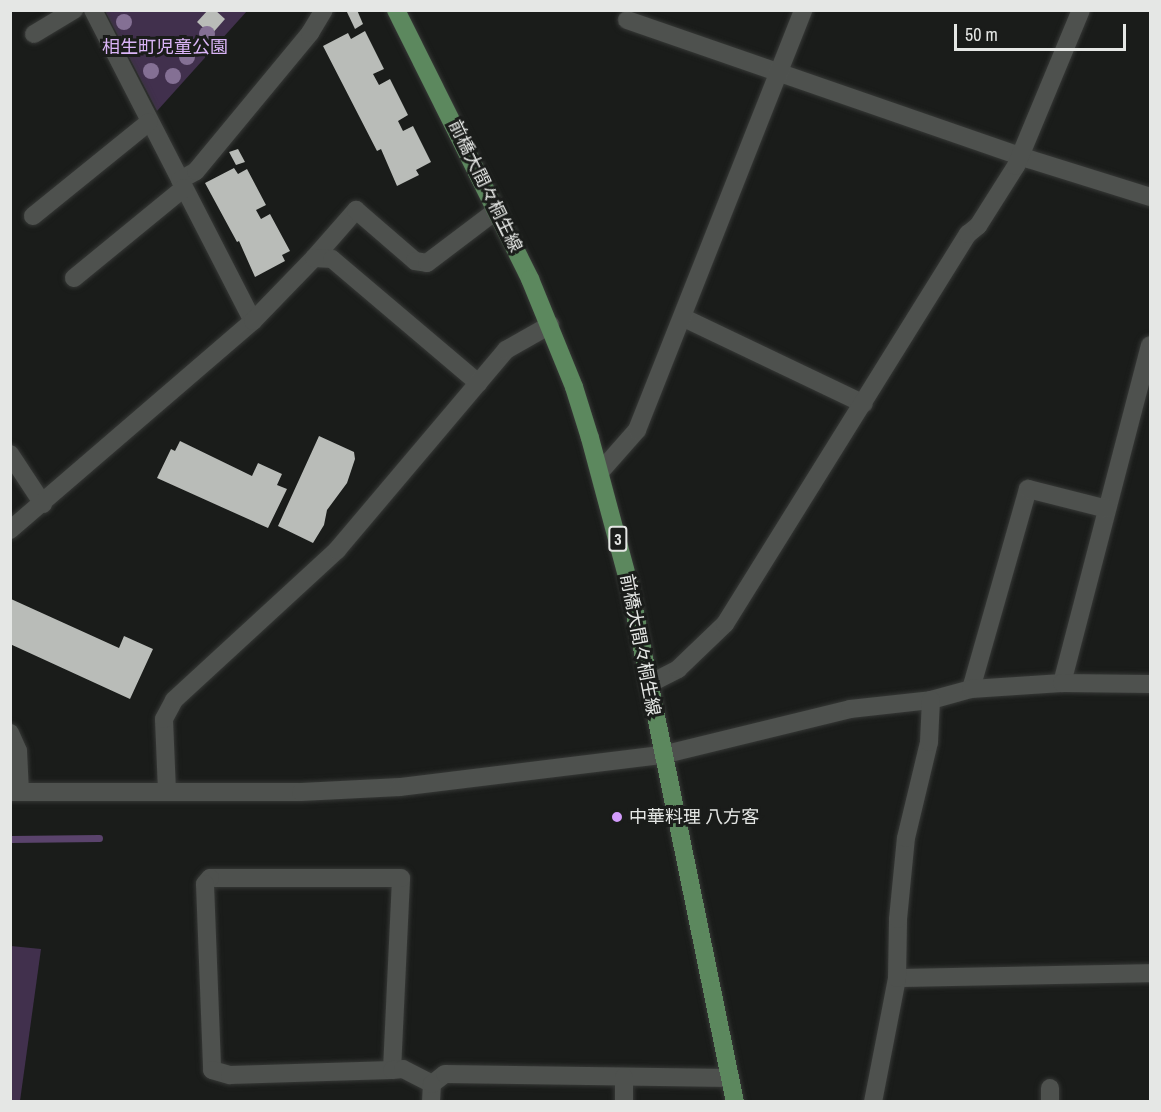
<!DOCTYPE html>
<html>
<head>
<meta charset="utf-8">
<style>
	body { margin:0 }
	#map { position:relative; width:1161px; height:1112px; overflow:hidden; background:#1a1c1a; font-family:"Archivo Narrow","Noto Sans JP",sans-serif }
	div>[style] { position:absolute }
	.green>* { inset:0; background:#41304d }
	.stream>* { height:7px; margin:-3.5px; padding:0 3.5px; transform-origin:3.5px; border-radius:3.5px; background:#5a436c }
	.building>* { inset:0; background:#b9bcb8 }
	.roads { filter:drop-shadow(0 0 2px #363836) drop-shadow(0 0 2px #363836) }
	.minor>* { height:18px; margin:-9px; padding:0 9px; transform-origin:9px; border-radius:9px; background:#4e514e }
	.major>* { height:18px; margin:-9px; padding:0 9px; transform-origin:9px; border-radius:9px; background:#5c885e }
	.trees>* { width:16px; height:16px; margin:-8px; border-radius:50%; background:#847094 }
	.dots>* { width:16px; height:16px; translate:-50% -50%; box-sizing:border-box; border:3px solid #1a1c1a; border-radius:50% }
	span { translate:-50% -50%; white-space:nowrap; text-align:center; line-height:1.15; -webkit-text-stroke:6px #1a1c1a; paint-order:stroke }
	.shield-label span { padding:2px 4px; background:#1a1c1a; border:2px solid; border-radius:4px; -webkit-text-stroke-width:0 }
	.shield-label { font-size:16px; color:#e5e7e5; font-weight:700 }
	.park-label { font-size:18px; color:#dab4f7 }
	.street-label { font-size:18px; color:#e5e7e5 }
	.poi-label { font-size:18px; color:#e5e7e5 }
	.left { translate:0 -50%; text-align:left }
	.frame { position:absolute; inset:0; border:12px solid #e5e7e5; pointer-events:none }
	.scale { position:absolute; left:954px; top:24px; width:172px; height:27px; box-sizing:border-box; border:3px solid #e5e7e5; border-top:0; padding-left:8px; font-size:18px; line-height:21px; white-space:nowrap; color:#e5e7e5; -webkit-text-stroke:4px #1a1c1a; paint-order:stroke }
</style>
</head>
<body>
<div id="map">
	<div class="green">
		<div style="clip-path:polygon(105px 11px,247px 11px,157px 111px)"></div>
		<div style="clip-path:polygon(11px 946px,41px 949px,20px 1101px,11px 1101px)"></div>
	</div>
	<div class="stream">
		<div style="left:10px;top:839px;width:89px;rotate:-0.6deg"></div>
	</div>
	<div class="building">
		<div style="clip-path:polygon(208px 10px,215px 10px,225px 19px,211px 35px,197px 22px)"></div>
		<div style="clip-path:polygon(346px 10px,357px 10px,363px 24px,355px 29px)"></div>
		<div style="clip-path:polygon(365px 31px,384px 69px,373px 74px,379px 85px,390px 79px,408px 115px,398px 121px,403px 131px,413px 126px,431px 162px,416px 170px,419px 175px,397px 186px,381px 149px,377px 151px,323px 46px,348px 33px,351px 39px)"></div>
		<div style="clip-path:polygon(238px 149px,245px 162px,236px 165px,229px 152px)"></div>
		<div style="clip-path:polygon(234px 168px,238px 174px,247px 169px,266px 205px,256px 210px,261px 219px,270px 214px,290px 251px,282px 255px,285px 261px,255px 277px,239px 241px,237px 242px,205px 183px)"></div>
		<div style="clip-path:polygon(319px 436px,354px 452px,355px 459px,347px 483px,327px 510px,324px 525px,313px 543px,278px 526px)"></div>
		<div style="clip-path:polygon(180px 441px,252px 476px,258px 463px,282px 474px,277px 485px,287px 489px,268px 528px,157px 478px,171px 449px,175px 451px)"></div>
		<div style="clip-path:polygon(11px 599px,119px 648px,124px 636px,153px 649px,130px 699px,10px 644px)"></div>
	</div>
	<div class="roads">
		<div class="minor">
			<div style="left:93px;top:10px;width:350px;rotate:62.8deg"></div>
			<div style="left:627px;top:20px;width:425px;rotate:19.1deg"></div>
			<div style="left:1029px;top:159px;width:127px;rotate:17.4deg"></div>
			<div style="left:34px;top:34px;width:47px;rotate:-31deg"></div>
			<div style="left:180px;top:180px;width:18px;rotate:-29deg"></div>
			<div style="left:196px;top:171px;width:179px;rotate:-50.4deg"></div>
			<div style="left:310px;top:33px;width:27px;rotate:-59deg"></div>
			<div style="left:33px;top:216px;width:149px;rotate:-39deg"></div>
			<div style="left:314px;top:258px;width:64px;rotate:-48.8deg"></div>
			<div style="left:356px;top:210px;width:78px;rotate:40.8deg"></div>
			<div style="left:415px;top:261px;width:12px;rotate:9deg"></div>
			<div style="left:427px;top:263px;width:88px;rotate:-37.1deg"></div>
			<div style="left:74px;top:278px;width:142px;rotate:-39.3deg"></div>
			<div style="left:684px;top:318px;width:199px;rotate:25.5deg"></div>
			<div style="left:10px;top:454px;width:60px;rotate:56.6deg"></div>
			<div style="left:600px;top:472px;width:56px;rotate:-48.6deg"></div>
			<div style="left:637px;top:430px;width:452px;rotate:-68.4deg"></div>
			<div style="left:10px;top:530px;width:321px;rotate:-40.7deg"></div>
			<div style="left:253px;top:321px;width:88px;rotate:-45.9deg"></div>
			<div style="left:314px;top:258px;width:18px;rotate:3deg"></div>
			<div style="left:332px;top:259px;width:192px;rotate:40.3deg"></div>
			<div style="left:1062px;top:683px;width:349px;rotate:-75.4deg"></div>
			<div style="left:649px;top:684px;width:33px;rotate:-27deg"></div>
			<div style="left:678px;top:669px;width:65px;rotate:-43.8deg"></div>
			<div style="left:725px;top:624px;width:460px;rotate:-58.1deg"></div>
			<div style="left:968px;top:234px;width:13px;rotate:-39deg"></div>
			<div style="left:978px;top:226px;width:71px;rotate:-57.7deg"></div>
			<div style="left:1016px;top:166px;width:169px;rotate:-67.4deg"></div>
			<div style="left:971px;top:689px;width:208px;rotate:-74.1deg"></div>
			<div style="left:1028px;top:489px;width:81px;rotate:14.2deg"></div>
			<div style="left:10px;top:733px;width:20px;rotate:66deg"></div>
			<div style="left:18px;top:751px;width:41px;rotate:87.2deg"></div>
			<div style="left:167px;top:791px;width:72px;rotate:-92.4deg"></div>
			<div style="left:164px;top:719px;width:21px;rotate:-62deg"></div>
			<div style="left:174px;top:700px;width:222px;rotate:-42.6deg"></div>
			<div style="left:337px;top:550px;width:262px;rotate:-49.8deg"></div>
			<div style="left:506px;top:350px;width:51px;rotate:-29.6deg"></div>
			<div style="left:10px;top:792px;width:291px"></div>
			<div style="left:301px;top:792px;width:99px;rotate:-2.9deg"></div>
			<div style="left:400px;top:787px;width:264px;rotate:-7deg"></div>
			<div style="left:662px;top:755px;width:194px;rotate:-13.7deg"></div>
			<div style="left:850px;top:709px;width:81px;rotate:-6.3deg"></div>
			<div style="left:931px;top:700px;width:41px;rotate:-15.4deg"></div>
			<div style="left:971px;top:689px;width:91px;rotate:-3.8deg"></div>
			<div style="left:1062px;top:683px;width:88px;rotate:0.7deg"></div>
			<div style="left:897px;top:978px;width:253px;rotate:-1.1deg"></div>
			<div style="left:392px;top:1070px;width:192px;rotate:-87.3deg"></div>
			<div style="left:401px;top:878px;width:191px;rotate:180deg"></div>
			<div style="left:210px;top:878px;width:8px;rotate:130deg"></div>
			<div style="left:205px;top:884px;width:186px;rotate:87.8deg"></div>
			<div style="left:212px;top:1070px;width:19px;rotate:16deg"></div>
			<div style="left:230px;top:1075px;width:162px;rotate:-1.8deg"></div>
			<div style="left:392px;top:1070px;width:11px;rotate:-5deg"></div>
			<div style="left:403px;top:1069px;width:33px;rotate:27deg"></div>
			<div style="left:431px;top:1102px;width:18px;rotate:-87deg"></div>
			<div style="left:432px;top:1084px;width:16px;rotate:-38deg"></div>
			<div style="left:445px;top:1074px;width:285px;rotate:0.8deg"></div>
			<div style="left:624px;top:1102px;width:25px;rotate:-90deg"></div>
			<div style="left:873px;top:1102px;width:126px;rotate:-79deg"></div>
			<div style="left:897px;top:978px;width:59px;rotate:-89deg"></div>
			<div style="left:898px;top:919px;width:81px;rotate:-84.4deg"></div>
			<div style="left:906px;top:838px;width:99px;rotate:-76.5deg"></div>
			<div style="left:929px;top:742px;width:42px;rotate:-87.3deg"></div>
			<div style="left:1050px;top:1102px;width:14px;rotate:-90deg"></div>
		</div>
		<div class="major">
			<div style="left:396px;top:10px;width:301px;rotate:63.5deg"></div>
			<div style="left:530px;top:279px;width:117px;rotate:67.8deg"></div>
			<div style="left:574px;top:387px;width:53px;rotate:72.6deg"></div>
			<div style="left:590px;top:438px;width:151px;rotate:75deg"></div>
			<div style="left:629px;top:584px;width:529px;rotate:78.44deg"></div>
		</div>
	</div>
	<div class="trees">
		<div style="left:124px;top:22px"></div>
		<div style="left:207px;top:34px"></div>
		<div style="left:137px;top:47px"></div>
		<div style="left:187px;top:57px"></div>
		<div style="left:151px;top:71px"></div>
		<div style="left:173px;top:76px"></div>
	</div>
	<div class="dots">
		<div style="left:617px;top:817px;background:#d39cfc"></div>
	</div>
	<div class="shield-label">
		<span style="left:618px;top:539px">3</span>
	</div>
	<div class="park-label">
		<span style="left:165px;top:47px">相生町児童公園</span>
	</div>
	<div class="street-label">
		<span style="left:485px;top:186px;rotate:64deg">前橋大間々桐生線</span>
		<span style="left:640px;top:645px;rotate:79deg">前橋大間々桐生線</span>
	</div>
	<div class="poi-label">
		<span class="left" style="left:629px;top:817px">中華料理 八方客</span>
	</div>
	<div class="frame"></div>
	<div class="scale">50 m</div>
</div>
</body>
</html>
